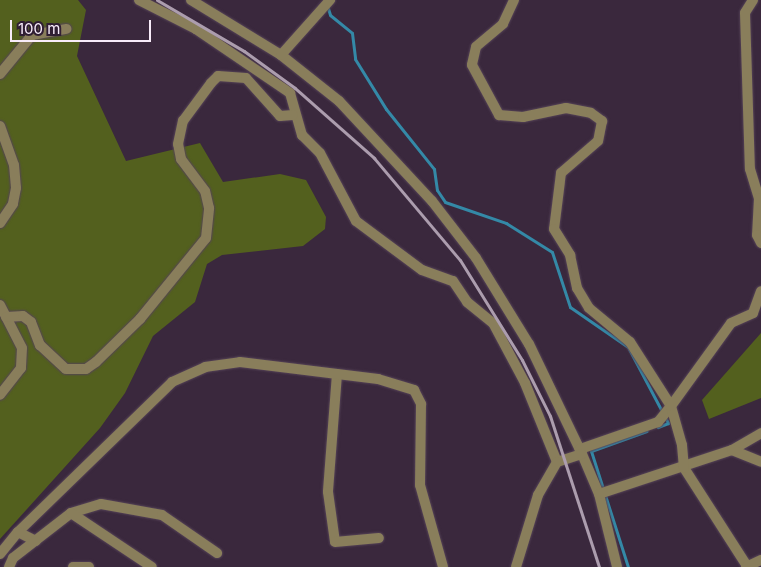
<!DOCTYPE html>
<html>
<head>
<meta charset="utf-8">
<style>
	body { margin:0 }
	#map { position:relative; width:761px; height:567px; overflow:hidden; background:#3a283d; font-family:Inter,sans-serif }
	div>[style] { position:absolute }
	.forest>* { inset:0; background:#53601e }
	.stream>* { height:3px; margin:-1.5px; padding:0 1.5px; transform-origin:1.5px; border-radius:1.5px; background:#3489a7 }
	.roads { filter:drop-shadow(0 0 1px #554357) drop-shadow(0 0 1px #554357) }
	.street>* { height:10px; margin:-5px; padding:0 5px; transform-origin:5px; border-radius:5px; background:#897e5b }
	.rail>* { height:3px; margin:-1.5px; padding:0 1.5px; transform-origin:1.5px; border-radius:1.5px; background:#ac9dae }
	span { translate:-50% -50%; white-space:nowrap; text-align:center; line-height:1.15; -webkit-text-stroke:4px #301e33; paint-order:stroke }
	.scale { position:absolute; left:10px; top:20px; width:141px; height:22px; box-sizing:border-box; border:2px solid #f8ecfa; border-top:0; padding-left:6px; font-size:15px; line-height:18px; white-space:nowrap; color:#f8ecfa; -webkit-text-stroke:4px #301e33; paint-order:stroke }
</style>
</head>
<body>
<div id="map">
	<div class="forest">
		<div style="clip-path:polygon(0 0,78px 0,86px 10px,77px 56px,126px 161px,200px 143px,223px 182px,280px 174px,306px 180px,326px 217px,325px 229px,303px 246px,222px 255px,207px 264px,195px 302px,153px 336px,125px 393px,100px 428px,0 539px)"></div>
		<div style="clip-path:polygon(761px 333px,761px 398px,709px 419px,702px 400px)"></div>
	</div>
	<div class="stream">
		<div style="left:327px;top:5px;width:10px;rotate:73deg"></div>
		<div style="left:330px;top:15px;width:28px;rotate:39deg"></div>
		<div style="left:352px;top:33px;width:26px;rotate:83deg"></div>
		<div style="left:355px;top:59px;width:59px;rotate:58.2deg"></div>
		<div style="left:386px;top:109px;width:77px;rotate:51.3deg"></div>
		<div style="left:434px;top:169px;width:21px;rotate:82deg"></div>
		<div style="left:437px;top:190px;width:14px;rotate:56deg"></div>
		<div style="left:445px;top:202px;width:65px;rotate:19deg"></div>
		<div style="left:506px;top:223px;width:54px;rotate:32.2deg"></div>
		<div style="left:552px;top:252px;width:58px;rotate:71.9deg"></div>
		<div style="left:570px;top:307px;width:70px;rotate:34.6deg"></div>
		<div style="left:628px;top:347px;width:86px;rotate:62.2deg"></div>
		<div style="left:668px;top:423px;width:11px;rotate:158deg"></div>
		<div style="left:628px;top:567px;width:122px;rotate:-107.7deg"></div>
		<div style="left:591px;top:451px;width:59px;rotate:-19.7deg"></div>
	</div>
	<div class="roads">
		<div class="street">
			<div style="left:139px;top:0;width:64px;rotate:27deg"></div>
			<div style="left:196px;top:29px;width:114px;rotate:34.2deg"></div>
			<div style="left:290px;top:93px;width:44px;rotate:74.1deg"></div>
			<div style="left:302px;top:135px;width:25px;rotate:45deg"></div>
			<div style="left:320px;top:153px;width:77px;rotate:62.1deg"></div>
			<div style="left:356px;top:221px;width:82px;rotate:36.6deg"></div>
			<div style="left:422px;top:270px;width:33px;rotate:20deg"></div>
			<div style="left:453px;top:281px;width:25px;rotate:56deg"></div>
			<div style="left:467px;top:302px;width:33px;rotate:39deg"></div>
			<div style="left:493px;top:323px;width:68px;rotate:61.9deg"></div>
			<div style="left:525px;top:383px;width:85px;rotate:67.9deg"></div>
			<div style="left:191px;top:0;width:105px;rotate:31.4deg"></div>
			<div style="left:281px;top:55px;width:74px;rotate:38.4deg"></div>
			<div style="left:339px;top:101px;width:137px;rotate:47.1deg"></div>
			<div style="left:432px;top:201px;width:72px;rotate:52.3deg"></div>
			<div style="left:476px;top:258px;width:101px;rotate:58.4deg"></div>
			<div style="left:529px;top:344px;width:122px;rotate:64.3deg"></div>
			<div style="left:582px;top:454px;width:43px;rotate:67deg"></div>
			<div style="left:599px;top:494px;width:75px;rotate:76.1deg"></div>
			<div style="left:514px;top:0;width:26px;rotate:115deg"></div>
			<div style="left:503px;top:24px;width:35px;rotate:140deg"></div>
			<div style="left:476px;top:47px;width:18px;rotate:103deg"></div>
			<div style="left:472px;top:65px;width:57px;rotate:61.6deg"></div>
			<div style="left:499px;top:115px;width:24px;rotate:5deg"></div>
			<div style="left:523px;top:117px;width:44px;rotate:-11.8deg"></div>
			<div style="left:566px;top:108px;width:25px;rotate:11deg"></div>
			<div style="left:591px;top:113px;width:14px;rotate:36deg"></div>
			<div style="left:602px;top:121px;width:20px;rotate:101deg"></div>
			<div style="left:598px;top:141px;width:49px;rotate:139.1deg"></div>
			<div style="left:561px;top:173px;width:56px;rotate:97.1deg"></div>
			<div style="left:554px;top:229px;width:31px;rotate:58deg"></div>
			<div style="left:570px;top:255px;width:34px;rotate:78deg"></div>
			<div style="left:577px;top:288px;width:23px;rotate:59deg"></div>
			<div style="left:589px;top:308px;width:53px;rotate:39.7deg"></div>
			<div style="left:630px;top:342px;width:76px;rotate:57.4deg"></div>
			<div style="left:671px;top:406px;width:21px;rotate:129deg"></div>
			<div style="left:658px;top:422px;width:83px;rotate:160.9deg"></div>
			<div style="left:753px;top:0;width:15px;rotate:122deg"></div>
			<div style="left:745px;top:13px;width:156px;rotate:88.2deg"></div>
			<div style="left:750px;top:169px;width:30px;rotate:73deg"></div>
			<div style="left:759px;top:198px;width:37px;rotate:93deg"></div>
			<div style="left:757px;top:235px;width:9px;rotate:63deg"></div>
			<div style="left:281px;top:55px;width:74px;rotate:-48.3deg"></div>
			<div style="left:0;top:74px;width:50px;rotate:-50.6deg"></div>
			<div style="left:32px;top:35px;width:35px;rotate:-10deg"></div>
			<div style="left:0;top:126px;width:41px;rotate:70.3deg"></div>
			<div style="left:14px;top:165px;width:23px;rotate:85deg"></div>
			<div style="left:16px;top:188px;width:16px;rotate:101deg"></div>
			<div style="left:13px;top:204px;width:23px;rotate:124deg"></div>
			<div style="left:0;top:305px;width:48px;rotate:62.9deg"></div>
			<div style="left:22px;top:348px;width:20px;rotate:93deg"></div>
			<div style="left:21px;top:368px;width:34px;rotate:128deg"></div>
			<div style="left:6px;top:317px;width:17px;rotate:-3deg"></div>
			<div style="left:23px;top:316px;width:10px;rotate:37deg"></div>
			<div style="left:31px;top:322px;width:25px;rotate:69deg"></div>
			<div style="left:40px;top:345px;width:35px;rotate:43deg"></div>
			<div style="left:66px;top:369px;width:20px"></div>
			<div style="left:86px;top:369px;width:12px;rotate:-35deg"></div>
			<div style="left:96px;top:362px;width:62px;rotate:-44.3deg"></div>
			<div style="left:140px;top:319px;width:104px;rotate:-50.8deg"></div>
			<div style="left:206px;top:238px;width:30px;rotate:-84deg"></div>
			<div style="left:209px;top:208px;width:17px;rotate:-103deg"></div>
			<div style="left:205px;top:191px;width:40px;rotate:-127deg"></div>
			<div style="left:181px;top:159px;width:15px;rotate:-101deg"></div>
			<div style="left:178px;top:144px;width:24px;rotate:-78deg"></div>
			<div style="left:183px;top:121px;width:47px;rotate:-53.6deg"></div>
			<div style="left:211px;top:83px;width:10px;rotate:-45deg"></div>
			<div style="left:218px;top:76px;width:28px;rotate:4deg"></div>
			<div style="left:246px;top:78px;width:51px;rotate:48.2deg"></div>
			<div style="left:280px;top:116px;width:13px;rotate:-4deg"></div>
			<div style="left:337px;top:374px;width:118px;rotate:94.4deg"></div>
			<div style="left:328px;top:492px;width:50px;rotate:82deg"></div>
			<div style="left:335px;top:542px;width:44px;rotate:-5.2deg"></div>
			<div style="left:732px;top:450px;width:34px;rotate:-30deg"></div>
			<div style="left:557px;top:462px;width:26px;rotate:-18deg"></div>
			<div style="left:599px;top:494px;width:140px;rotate:-18.3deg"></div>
			<div style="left:732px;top:450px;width:31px;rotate:22deg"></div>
			<div style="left:71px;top:513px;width:31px;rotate:-17deg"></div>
			<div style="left:101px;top:504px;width:62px;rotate:10.2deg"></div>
			<div style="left:162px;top:515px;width:67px;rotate:34.6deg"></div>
			<div style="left:18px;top:532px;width:215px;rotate:-44.2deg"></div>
			<div style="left:172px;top:382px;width:36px;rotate:-24deg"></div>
			<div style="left:205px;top:367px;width:35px;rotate:-8deg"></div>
			<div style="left:240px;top:362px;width:139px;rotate:7deg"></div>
			<div style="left:378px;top:379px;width:38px;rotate:17deg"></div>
			<div style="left:414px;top:390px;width:16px;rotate:63deg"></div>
			<div style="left:421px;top:404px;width:81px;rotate:90.7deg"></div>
			<div style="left:420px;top:485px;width:85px;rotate:74.3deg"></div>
			<div style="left:0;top:554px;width:28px;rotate:-51deg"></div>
			<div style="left:18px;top:532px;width:20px;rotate:27deg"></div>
			<div style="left:747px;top:566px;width:117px;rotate:-122.7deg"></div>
			<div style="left:684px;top:468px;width:23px;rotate:-95deg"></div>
			<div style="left:682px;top:445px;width:41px;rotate:-105.8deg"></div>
			<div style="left:671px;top:406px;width:102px;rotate:-54.1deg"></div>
			<div style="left:731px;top:323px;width:24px;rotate:-24deg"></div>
			<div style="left:753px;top:313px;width:23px;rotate:-70deg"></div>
			<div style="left:9px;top:567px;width:10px;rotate:-66deg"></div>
			<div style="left:13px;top:558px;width:73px;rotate:-37.8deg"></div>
			<div style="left:71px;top:513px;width:97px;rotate:33.7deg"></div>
			<div style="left:73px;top:567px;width:16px"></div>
			<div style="left:516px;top:567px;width:75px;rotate:-73deg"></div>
			<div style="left:538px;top:495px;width:38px;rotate:-60deg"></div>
			<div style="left:746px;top:567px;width:17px;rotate:-25deg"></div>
		</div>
	</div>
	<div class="rail">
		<div style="left:157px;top:0;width:101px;rotate:30.4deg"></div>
		<div style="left:244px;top:51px;width:63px;rotate:36deg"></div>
		<div style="left:295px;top:88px;width:106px;rotate:41.5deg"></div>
		<div style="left:374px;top:158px;width:133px;rotate:49.9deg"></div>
		<div style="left:460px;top:260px;width:118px;rotate:58.2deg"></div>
		<div style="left:522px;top:360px;width:63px;rotate:63.4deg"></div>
		<div style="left:550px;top:416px;width:159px;rotate:72deg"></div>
	</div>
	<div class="scale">100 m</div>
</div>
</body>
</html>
